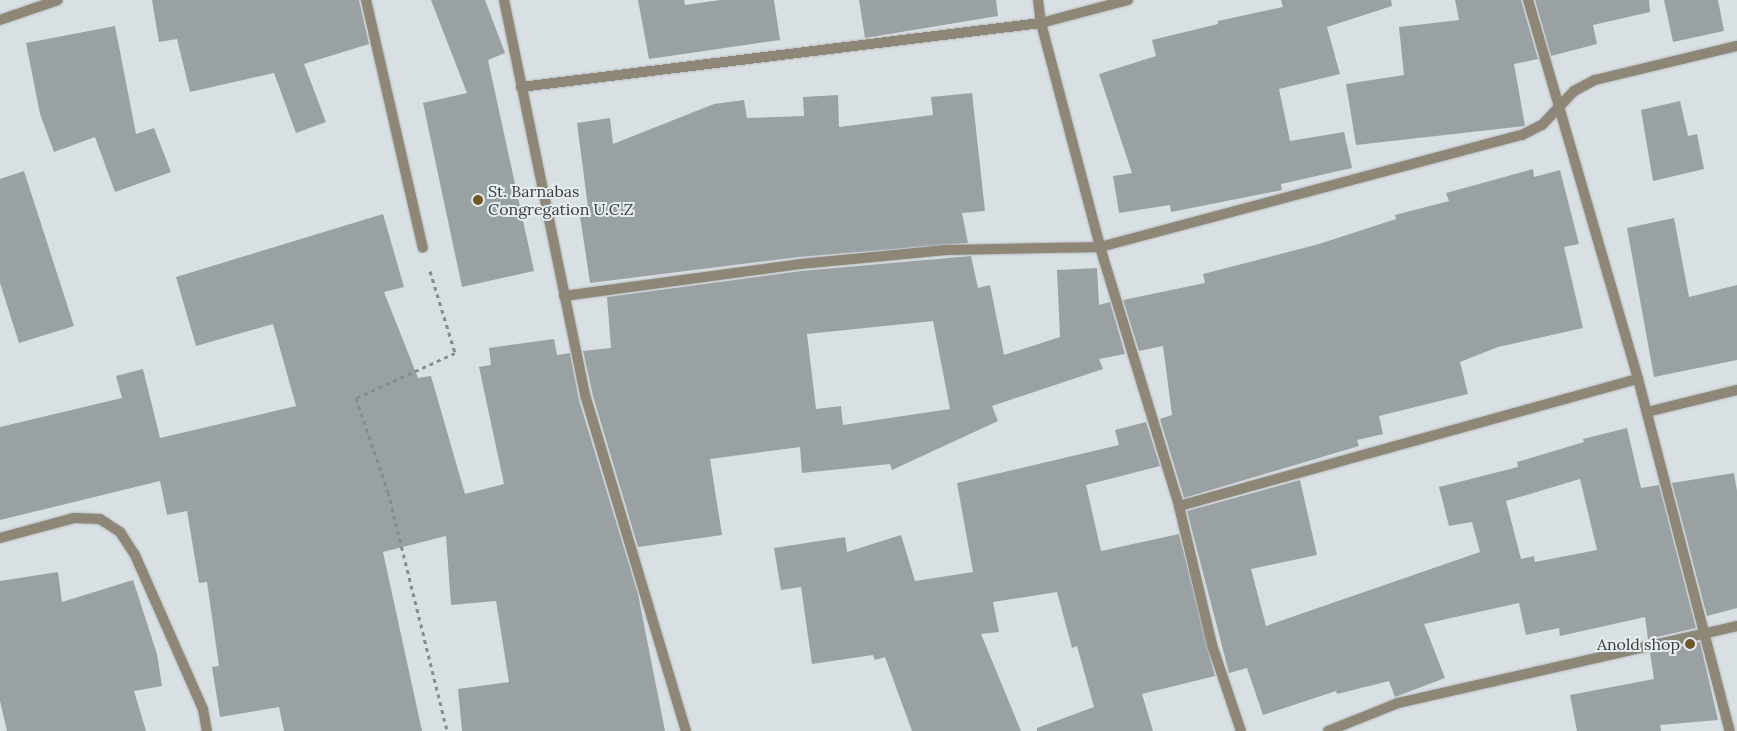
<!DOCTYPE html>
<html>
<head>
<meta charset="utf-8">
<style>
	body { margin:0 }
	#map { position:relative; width:1737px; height:731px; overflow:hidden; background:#d9e0e3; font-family:Lora,serif }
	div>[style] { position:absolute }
	.building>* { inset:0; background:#9aa1a3 }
	.path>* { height:3px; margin-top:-1.5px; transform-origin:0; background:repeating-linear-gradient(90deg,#878c8e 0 4px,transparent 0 8px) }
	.roads { filter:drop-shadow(0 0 1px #b6bcbf) drop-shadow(0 0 1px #b6bcbf) }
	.minor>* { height:10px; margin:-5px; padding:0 5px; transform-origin:5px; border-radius:5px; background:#8e8677 }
	.dots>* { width:14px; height:14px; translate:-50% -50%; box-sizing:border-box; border:2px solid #e6edf0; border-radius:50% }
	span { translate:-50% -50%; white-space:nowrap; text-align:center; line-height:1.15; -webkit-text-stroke:4px #e6edf0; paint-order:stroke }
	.poi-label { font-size:16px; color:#3b3d3f }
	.left { translate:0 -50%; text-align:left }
	.right { translate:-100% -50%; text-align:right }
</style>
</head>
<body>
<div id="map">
	<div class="building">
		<div style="clip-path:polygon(152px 0,359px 0,369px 44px,304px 64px,326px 122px,296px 133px,274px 73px,190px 92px,177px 39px,159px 42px)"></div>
		<div style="clip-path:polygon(431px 0,485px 0,505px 53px,488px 60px,534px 271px,462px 287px,423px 103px,467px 93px)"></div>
		<div style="clip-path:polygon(638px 0,684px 0,685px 5px,720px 0,774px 0,780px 40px,649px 59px)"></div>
		<div style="clip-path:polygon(859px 0,996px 0,998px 16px,865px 38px)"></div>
		<div style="clip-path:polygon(1281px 0,1391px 0,1392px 6px,1327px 27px,1340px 74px,1279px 89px,1290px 141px,1344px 132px,1352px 168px,1281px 184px,1282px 190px,1171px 212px,1170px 205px,1119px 213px,1113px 176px,1132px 173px,1099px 74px,1156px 56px,1152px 40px,1218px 24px,1218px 21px,1283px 7px)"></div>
		<div style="clip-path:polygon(1455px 0,1521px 0,1538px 59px,1514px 64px,1525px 126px,1356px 145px,1346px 84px,1404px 75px,1399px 27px,1459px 20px)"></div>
		<div style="clip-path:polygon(1535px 0,1649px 0,1650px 12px,1593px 25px,1597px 44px,1551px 56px)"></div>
		<div style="clip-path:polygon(1664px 0,1718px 0,1724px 31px,1673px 42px)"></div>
		<div style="clip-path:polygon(115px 26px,136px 134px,154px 128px,171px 172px,115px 192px,95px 137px,54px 152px,40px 114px,26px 43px)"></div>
		<div style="clip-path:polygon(972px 93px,985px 211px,962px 213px,968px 243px,799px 257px,590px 283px,580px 216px,589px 215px,577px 123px,610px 118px,613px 144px,714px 104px,744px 100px,747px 118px,804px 116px,803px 97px,838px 95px,839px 127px,933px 115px,931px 97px)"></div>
		<div style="clip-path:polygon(1680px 101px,1688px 136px,1697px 134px,1704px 169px,1653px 181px,1641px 110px)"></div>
		<div style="clip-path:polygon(1533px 169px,1534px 177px,1560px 170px,1579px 244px,1564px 247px,1583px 328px,1498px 347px,1460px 362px,1468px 394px,1379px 416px,1383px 434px,1357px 440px,1359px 446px,1184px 498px,1160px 419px,1172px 415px,1163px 346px,1139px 351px,1123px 300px,1205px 283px,1203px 274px,1319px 244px,1396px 219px,1395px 215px,1449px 201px,1446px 193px)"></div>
		<div style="clip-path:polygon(24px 171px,74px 326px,19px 343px,0 283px,0 179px)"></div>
		<div style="clip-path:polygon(383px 214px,404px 287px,384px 292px,418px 378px,431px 376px,465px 494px,504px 484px,479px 367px,491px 365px,489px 348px,554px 339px,557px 355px,570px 353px,579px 400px,638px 594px,665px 731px,462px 731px,458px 689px,509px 682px,496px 601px,451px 605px,446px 536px,383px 552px,422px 731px,284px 731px,279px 707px,220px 717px,212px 667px,219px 666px,207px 582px,199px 583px,187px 511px,167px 515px,160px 481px,0 520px,0 427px,122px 398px,116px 376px,143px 369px,160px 438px,296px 406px,273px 324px,196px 346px,176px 277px)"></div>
		<div style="clip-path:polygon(1674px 218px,1689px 297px,1737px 285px,1737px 360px,1654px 377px,1627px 228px)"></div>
		<div style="clip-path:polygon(evenodd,971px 256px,978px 288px,990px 285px,1004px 355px,1060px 337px,1057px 270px,1097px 268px,1099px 305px,1110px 302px,1125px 354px,1099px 359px,1103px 369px,992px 406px,998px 421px,892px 470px,890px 464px,802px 473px,800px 447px,710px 459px,722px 535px,638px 547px,593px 396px,583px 351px,611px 348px,607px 297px,801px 271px,971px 256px,933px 321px,950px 409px,843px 425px,841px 406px,816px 409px,807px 334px,933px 321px)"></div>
		<div style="clip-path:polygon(1146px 422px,1160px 466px,1086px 485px,1101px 551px,1179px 534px,1215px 676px,1142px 694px,1153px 731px,1037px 731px,1037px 728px,1094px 707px,1077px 646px,1072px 648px,1057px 592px,993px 602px,999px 632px,981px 634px,1021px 731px,912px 731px,885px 657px,875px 660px,873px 655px,812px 664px,801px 587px,781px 590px,774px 548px,845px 537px,847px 552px,901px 535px,915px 581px,973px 572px,957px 483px,1119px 445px,1115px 430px)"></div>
		<div style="clip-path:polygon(evenodd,1627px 428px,1641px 488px,1659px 485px,1696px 628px,1648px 639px,1645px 617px,1560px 636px,1559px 628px,1526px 635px,1519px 603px,1424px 624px,1445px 678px,1395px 697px,1389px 681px,1337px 694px,1336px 691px,1263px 715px,1247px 668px,1229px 673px,1187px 511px,1300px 480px,1317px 555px,1251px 569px,1266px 626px,1480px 552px,1472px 522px,1449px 526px,1439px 487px,1518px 467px,1517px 462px,1584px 442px,1583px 439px,1627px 428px,1580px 479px,1597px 550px,1535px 562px,1534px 556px,1521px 559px,1506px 501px,1580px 479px)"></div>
		<div style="clip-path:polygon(1734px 473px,1737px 491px,1737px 608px,1707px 616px,1672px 483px)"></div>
		<div style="clip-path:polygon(58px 572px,62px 602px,133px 580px,157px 654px,162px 686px,134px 691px,146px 731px,7px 731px,0 701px,0 581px)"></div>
		<div style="clip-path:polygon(1700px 642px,1718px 720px,1660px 725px,1661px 731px,1577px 731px,1570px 695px,1654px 679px,1650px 653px)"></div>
	</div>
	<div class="path">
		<div style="left:430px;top:271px;width:86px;rotate:73deg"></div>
		<div style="left:455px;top:353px;width:109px;rotate:155.6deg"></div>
		<div style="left:356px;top:398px;width:99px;rotate:71.2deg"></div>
		<div style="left:388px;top:492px;width:246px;rotate:76.1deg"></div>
	</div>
	<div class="roads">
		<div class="minor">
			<div style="left:366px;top:0;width:254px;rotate:77.1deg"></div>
			<div style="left:504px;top:0;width:406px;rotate:78.4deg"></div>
			<div style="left:586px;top:398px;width:348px;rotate:73.3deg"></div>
			<div style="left:1038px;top:0;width:23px;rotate:83deg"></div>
			<div style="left:1041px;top:23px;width:232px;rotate:75.2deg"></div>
			<div style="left:1100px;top:247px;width:271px;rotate:73deg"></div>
			<div style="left:1179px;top:506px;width:143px;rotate:76.6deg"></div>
			<div style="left:1212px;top:645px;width:91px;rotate:71.4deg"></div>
			<div style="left:1528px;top:0;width:395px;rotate:73.8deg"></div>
			<div style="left:1638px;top:379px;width:364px;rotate:75.4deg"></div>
			<div style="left:0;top:20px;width:61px;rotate:-19deg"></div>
			<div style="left:521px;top:87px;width:524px;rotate:-7.02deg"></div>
			<div style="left:1041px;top:23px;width:90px;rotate:-14.8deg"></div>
			<div style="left:564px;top:296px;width:238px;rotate:-7.7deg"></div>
			<div style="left:800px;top:264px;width:147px;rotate:-5.5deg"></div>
			<div style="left:946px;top:250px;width:154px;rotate:-1.1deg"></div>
			<div style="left:1100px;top:247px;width:437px;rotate:-14.9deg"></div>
			<div style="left:1522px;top:135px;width:22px;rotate:-27deg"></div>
			<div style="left:1542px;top:125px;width:47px;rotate:-46.7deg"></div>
			<div style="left:1574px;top:91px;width:24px;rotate:-28deg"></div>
			<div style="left:1595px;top:80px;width:146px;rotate:-13.5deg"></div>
			<div style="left:1647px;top:412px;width:93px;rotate:-13.7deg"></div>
			<div style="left:1179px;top:506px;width:476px;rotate:-15.5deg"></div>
			<div style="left:0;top:538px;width:77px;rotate:-15.1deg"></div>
			<div style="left:74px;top:518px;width:26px;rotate:2deg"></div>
			<div style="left:100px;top:519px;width:24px;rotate:33deg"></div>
			<div style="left:120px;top:532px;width:27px;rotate:57deg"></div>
			<div style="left:135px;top:555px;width:168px;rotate:66.2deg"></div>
			<div style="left:203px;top:709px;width:22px;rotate:80deg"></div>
			<div style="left:1328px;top:731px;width:75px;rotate:-21.8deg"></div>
			<div style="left:1398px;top:703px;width:348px;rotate:-12.8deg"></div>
		</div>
	</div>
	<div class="dots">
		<div style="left:478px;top:200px;background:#715829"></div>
		<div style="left:1690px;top:644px;background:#715829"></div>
	</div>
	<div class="poi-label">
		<span class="left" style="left:488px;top:200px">St. Barnabas<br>Congregation U.C.Z</span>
		<span class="right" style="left:1680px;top:644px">Anold shop</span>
	</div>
</div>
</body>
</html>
